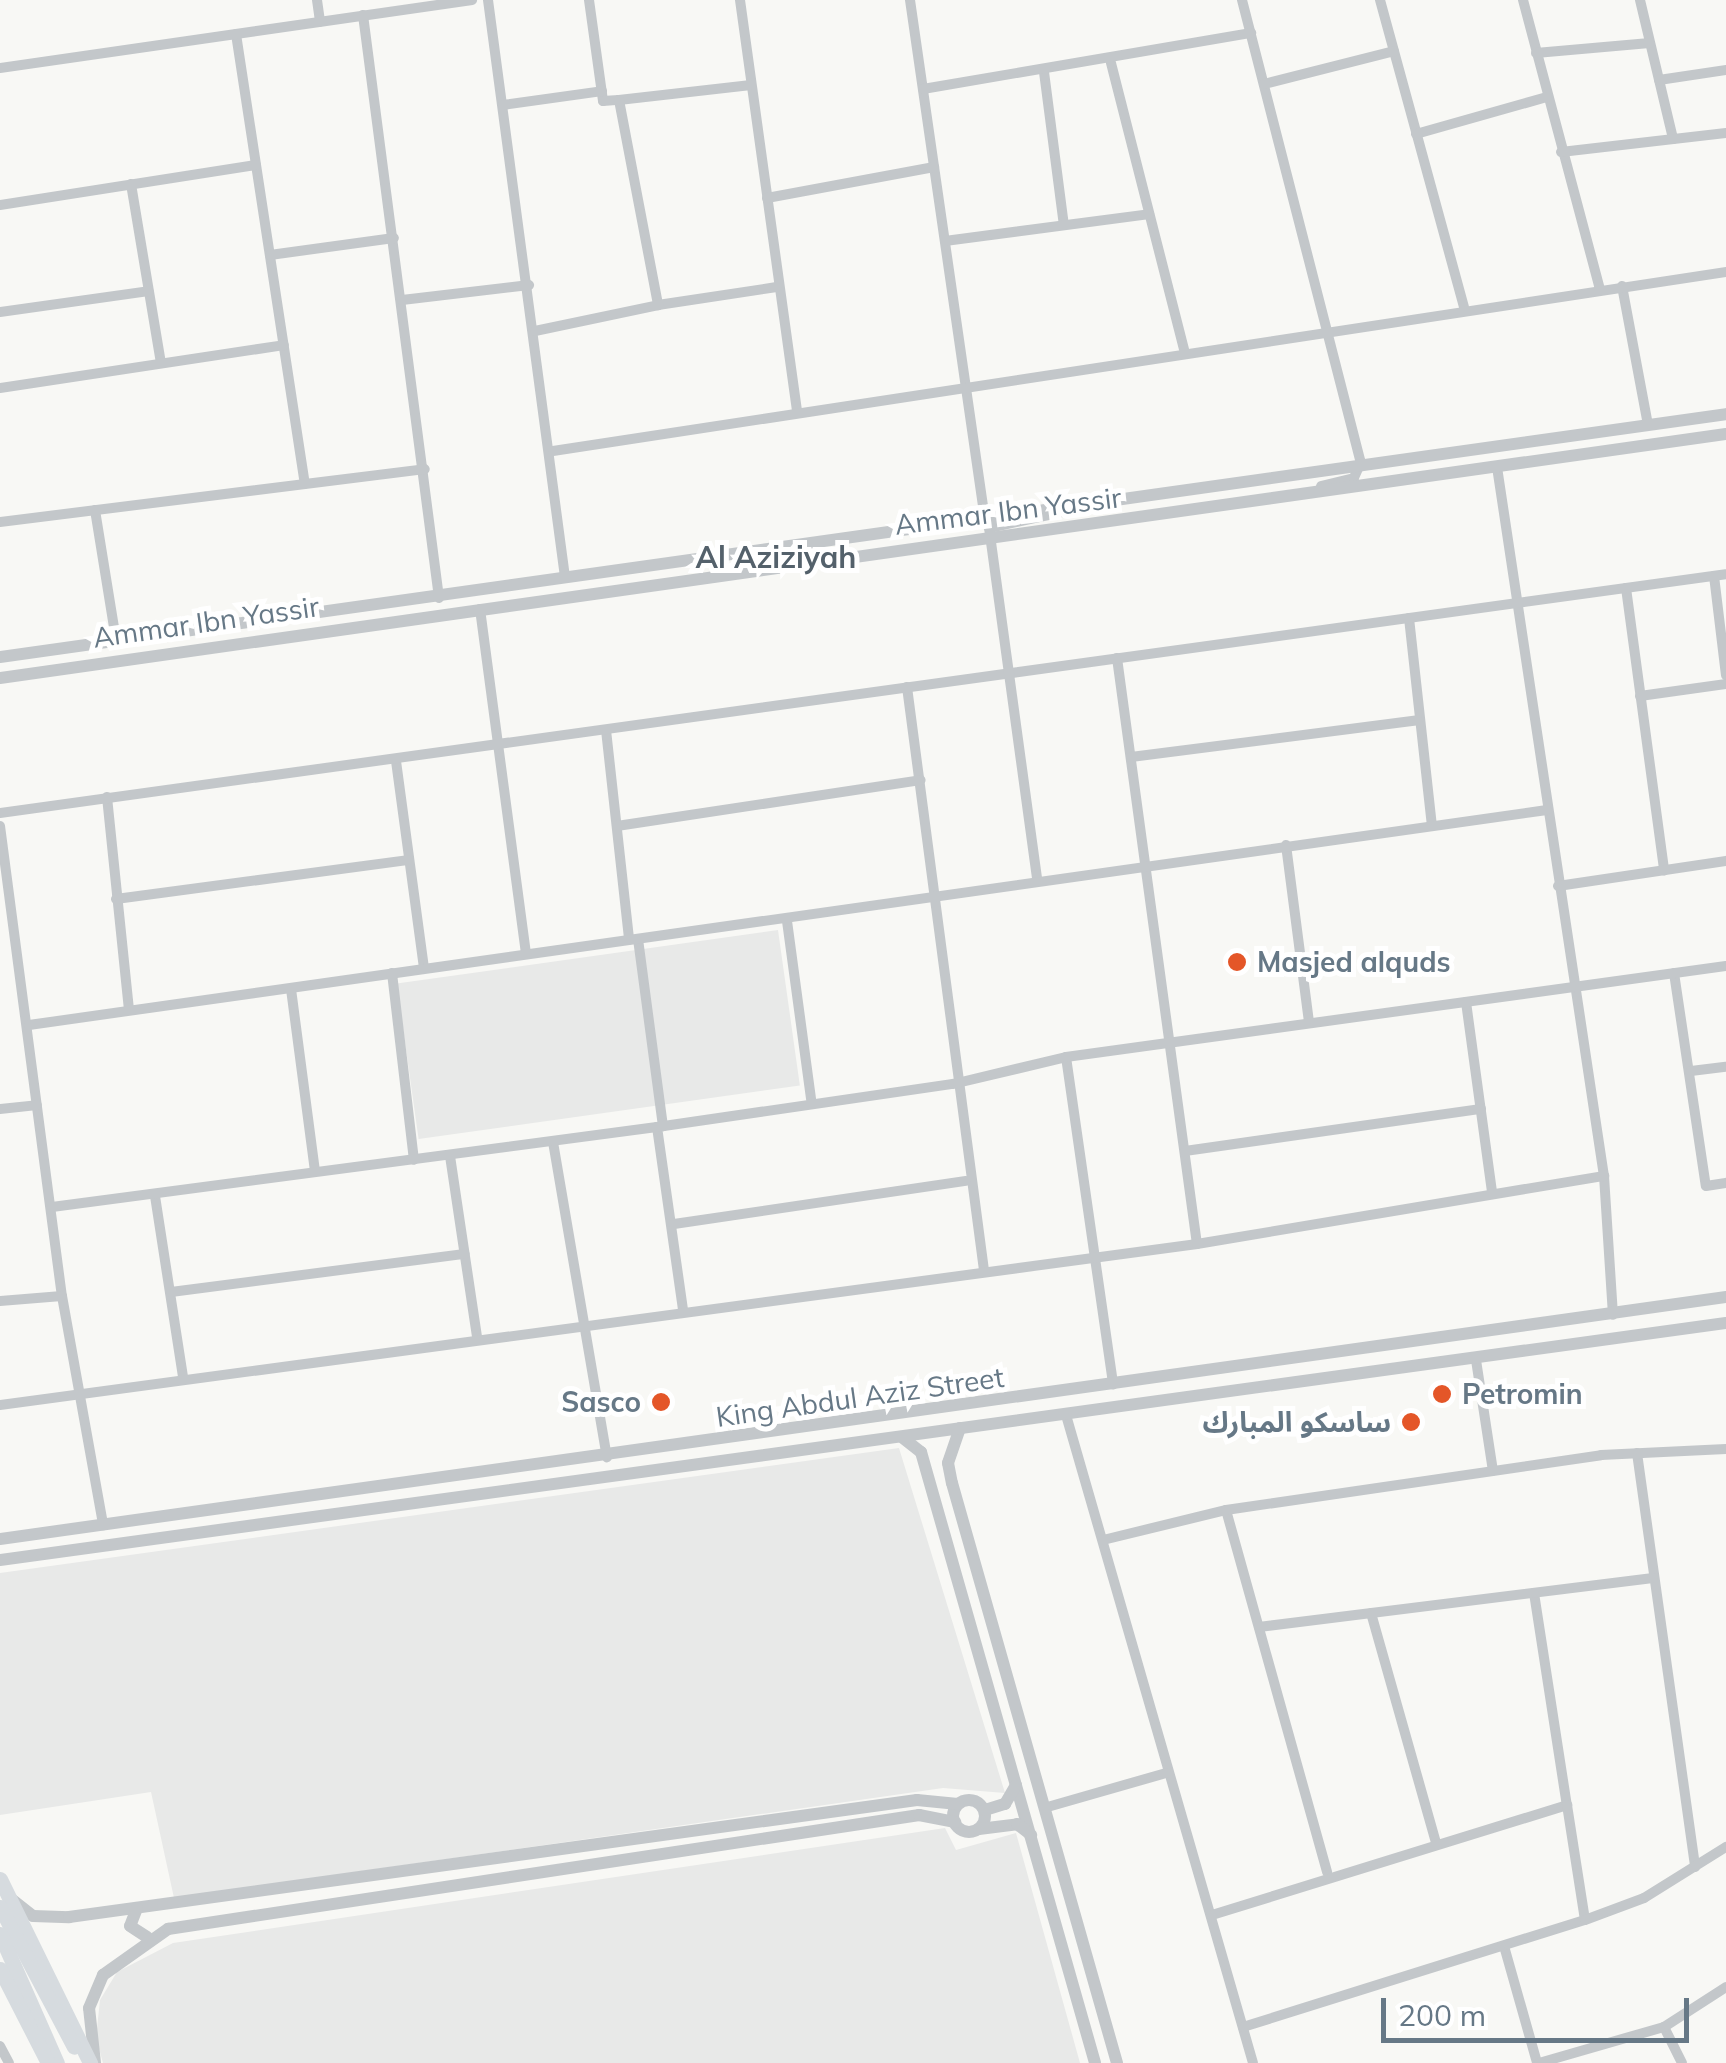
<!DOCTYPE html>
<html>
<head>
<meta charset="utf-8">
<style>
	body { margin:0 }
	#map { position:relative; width:1726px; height:2063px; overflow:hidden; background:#f8f8f5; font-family:Mulish,"Noto Sans Arabic",sans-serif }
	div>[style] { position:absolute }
	.built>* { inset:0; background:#e8e9e8; transform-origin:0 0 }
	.minor>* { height:10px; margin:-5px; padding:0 5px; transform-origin:5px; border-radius:5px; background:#c3c7ca }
	.tertiary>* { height:12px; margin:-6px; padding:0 6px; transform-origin:6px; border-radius:6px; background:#c3c7ca }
	.tertiary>.ring { margin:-6px; padding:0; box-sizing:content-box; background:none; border:12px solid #c3c7ca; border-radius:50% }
	.primary>* { height:15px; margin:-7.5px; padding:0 7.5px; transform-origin:7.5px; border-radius:7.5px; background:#d6dbdf }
	.dots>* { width:28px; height:28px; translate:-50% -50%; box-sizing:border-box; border:5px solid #fff; border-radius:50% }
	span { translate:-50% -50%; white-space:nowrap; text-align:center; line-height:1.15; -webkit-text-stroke:10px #fff; paint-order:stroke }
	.street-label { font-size:28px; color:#667886 }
	.poi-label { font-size:28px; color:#667886; font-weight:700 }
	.left { translate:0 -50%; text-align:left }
	.right { translate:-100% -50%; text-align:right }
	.neighbourhood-label { font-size:30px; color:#54616b; font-weight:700 }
	.scale { position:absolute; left:1381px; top:1998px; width:308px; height:45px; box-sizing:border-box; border:5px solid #667886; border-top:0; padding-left:12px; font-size:30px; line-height:35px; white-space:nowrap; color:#667886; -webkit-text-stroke:8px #fff; paint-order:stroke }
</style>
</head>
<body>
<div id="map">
	<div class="built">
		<div style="left:778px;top:930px;width:157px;height:385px;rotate:82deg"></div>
		<div style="clip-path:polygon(899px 1448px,1005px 1793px,943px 1788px,174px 1898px,151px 1792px,0 1815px,0 1573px)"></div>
		<div style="clip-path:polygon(945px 1828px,956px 1850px,1016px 1833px,1080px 2063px,103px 2063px,96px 2038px,100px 2000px,117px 1972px,173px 1943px)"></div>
	</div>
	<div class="minor">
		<div style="left:317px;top:0;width:22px;rotate:82deg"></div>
		<div style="left:488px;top:0;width:582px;rotate:82.4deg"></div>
		<div style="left:589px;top:0;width:102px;rotate:82.1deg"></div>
		<div style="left:603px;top:101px;width:16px;rotate:-4deg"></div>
		<div style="left:740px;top:0;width:415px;rotate:82.1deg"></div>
		<div style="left:910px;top:0;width:518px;rotate:81.79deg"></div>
		<div style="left:1242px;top:0;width:477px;rotate:75.6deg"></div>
		<div style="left:1361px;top:462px;width:17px;rotate:114deg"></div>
		<div style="left:1354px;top:478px;width:34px;rotate:166deg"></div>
		<div style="left:1380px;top:0;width:318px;rotate:74.7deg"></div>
		<div style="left:1523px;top:0;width:299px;rotate:75.1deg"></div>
		<div style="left:1640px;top:0;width:143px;rotate:76.6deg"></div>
		<div style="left:363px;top:15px;width:588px;rotate:82.57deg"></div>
		<div style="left:236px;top:34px;width:455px;rotate:81.3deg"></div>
		<div style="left:1536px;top:53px;width:114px;rotate:-5deg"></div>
		<div style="left:1111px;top:63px;width:296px;rotate:75.7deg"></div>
		<div style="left:0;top:68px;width:477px;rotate:-8.2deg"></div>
		<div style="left:1044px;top:72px;width:154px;rotate:82.6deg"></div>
		<div style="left:1659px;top:80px;width:68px;rotate:-8.5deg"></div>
		<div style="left:1264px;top:84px;width:134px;rotate:-14.2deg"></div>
		<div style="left:751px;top:85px;width:133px;rotate:173.5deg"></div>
		<div style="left:619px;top:100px;width:209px;rotate:79.2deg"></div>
		<div style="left:658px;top:305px;width:120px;rotate:-8.6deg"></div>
		<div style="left:923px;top:89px;width:333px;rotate:-9.7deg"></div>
		<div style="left:503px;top:105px;width:100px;rotate:-8deg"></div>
		<div style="left:1416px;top:134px;width:136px;rotate:-15.8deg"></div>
		<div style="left:1561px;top:152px;width:166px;rotate:-6.6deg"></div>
		<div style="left:131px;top:184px;width:181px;rotate:80.5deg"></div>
		<div style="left:767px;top:198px;width:170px;rotate:-10.5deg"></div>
		<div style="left:0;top:205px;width:259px;rotate:-8.9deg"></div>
		<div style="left:945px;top:241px;width:206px;rotate:-7.5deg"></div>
		<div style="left:270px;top:255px;width:125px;rotate:-7.8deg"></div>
		<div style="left:1622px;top:286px;width:141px;rotate:79.4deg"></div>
		<div style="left:402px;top:300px;width:128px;rotate:-6.7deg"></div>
		<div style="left:0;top:312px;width:150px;rotate:-8deg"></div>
		<div style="left:535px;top:331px;width:126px;rotate:-11.9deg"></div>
		<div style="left:0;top:388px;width:287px;rotate:-8.6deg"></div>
		<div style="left:553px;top:451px;width:1187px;rotate:-8.68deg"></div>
		<div style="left:1497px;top:467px;width:717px;rotate:81.42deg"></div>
		<div style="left:1604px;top:1176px;width:139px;rotate:86.3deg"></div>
		<div style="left:95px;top:510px;width:132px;rotate:80.8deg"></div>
		<div style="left:0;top:522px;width:428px;rotate:-7.1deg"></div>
		<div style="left:1714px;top:576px;width:100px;rotate:83.1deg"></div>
		<div style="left:1626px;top:588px;width:285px;rotate:82.3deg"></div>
		<div style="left:480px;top:609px;width:346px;rotate:82.4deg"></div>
		<div style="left:1409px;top:618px;width:209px;rotate:83.7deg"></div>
		<div style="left:1117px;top:658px;width:591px;rotate:82.23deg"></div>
		<div style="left:907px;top:687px;width:588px;rotate:82.48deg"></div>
		<div style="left:1640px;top:696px;width:87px;rotate:-7.9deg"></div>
		<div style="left:606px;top:730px;width:211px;rotate:83.7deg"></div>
		<div style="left:1131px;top:757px;width:289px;rotate:-7.3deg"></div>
		<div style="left:396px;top:761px;width:208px;rotate:82.3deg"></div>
		<div style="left:107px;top:797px;width:213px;rotate:84.1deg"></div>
		<div style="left:0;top:813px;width:1742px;rotate:-7.88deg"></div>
		<div style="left:0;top:826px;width:474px;rotate:82.5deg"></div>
		<div style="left:62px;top:1296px;width:233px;rotate:79.8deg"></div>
		<div style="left:617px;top:826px;width:307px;rotate:-8.6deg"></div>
		<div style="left:1286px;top:845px;width:179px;rotate:82.6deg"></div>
		<div style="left:1037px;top:878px;width:353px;rotate:-97.8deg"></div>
		<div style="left:989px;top:528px;width:90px;rotate:-12.2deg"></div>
		<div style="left:1558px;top:886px;width:170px;rotate:-8.5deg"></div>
		<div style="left:116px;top:899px;width:294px;rotate:-7.6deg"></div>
		<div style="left:787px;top:921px;width:180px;rotate:82.3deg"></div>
		<div style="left:638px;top:939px;width:189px;rotate:82.4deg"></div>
		<div style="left:392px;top:973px;width:188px;rotate:83.3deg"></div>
		<div style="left:1674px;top:973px;width:215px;rotate:81.5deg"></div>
		<div style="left:1706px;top:1186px;width:20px;rotate:-9deg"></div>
		<div style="left:291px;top:989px;width:184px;rotate:82.5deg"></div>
		<div style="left:1466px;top:1002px;width:192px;rotate:82.2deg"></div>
		<div style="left:29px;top:1025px;width:1533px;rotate:-8.06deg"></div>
		<div style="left:1066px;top:1057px;width:331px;rotate:81.8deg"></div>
		<div style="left:1691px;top:1071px;width:35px;rotate:-7deg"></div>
		<div style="left:0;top:1109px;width:37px;rotate:-6deg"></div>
		<div style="left:657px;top:1127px;width:185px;rotate:81.9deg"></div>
		<div style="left:553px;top:1142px;width:320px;rotate:80.3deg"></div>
		<div style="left:1185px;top:1151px;width:299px;rotate:-8.1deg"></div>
		<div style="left:450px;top:1156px;width:182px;rotate:81.5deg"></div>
		<div style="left:155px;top:1196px;width:182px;rotate:81.2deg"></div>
		<div style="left:52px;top:1207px;width:610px;rotate:-7.53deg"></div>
		<div style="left:657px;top:1127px;width:299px;rotate:-8.3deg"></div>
		<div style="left:953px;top:1084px;width:116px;rotate:-13.4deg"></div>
		<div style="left:1066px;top:1057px;width:666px;rotate:-7.85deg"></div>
		<div style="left:674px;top:1224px;width:295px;rotate:-8.4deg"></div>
		<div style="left:171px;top:1292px;width:296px;rotate:-7.4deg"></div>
		<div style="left:0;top:1301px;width:62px;rotate:-4.6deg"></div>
		<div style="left:1476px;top:1360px;width:112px;rotate:81.3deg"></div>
		<div style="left:0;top:1405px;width:1208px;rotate:-7.66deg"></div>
		<div style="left:1197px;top:1244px;width:413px;rotate:-9.5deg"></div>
		<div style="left:1066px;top:1415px;width:674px;rotate:73.9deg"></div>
		<div style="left:1637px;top:1453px;width:418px;rotate:82deg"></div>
		<div style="left:1226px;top:1510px;width:376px;rotate:74.4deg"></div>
		<div style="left:1103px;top:1540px;width:127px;rotate:-13.7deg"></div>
		<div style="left:1226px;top:1510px;width:379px;rotate:-8.3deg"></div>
		<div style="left:1601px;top:1455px;width:125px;rotate:-2.7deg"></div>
		<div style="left:1534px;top:1593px;width:215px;rotate:81.2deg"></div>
		<div style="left:1371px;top:1613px;width:238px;rotate:74.2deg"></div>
		<div style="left:1259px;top:1627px;width:397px;rotate:-7.1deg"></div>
		<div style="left:1044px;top:1808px;width:127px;rotate:-16deg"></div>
		<div style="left:1212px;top:1915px;width:372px;rotate:-17.2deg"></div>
		<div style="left:1567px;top:1805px;width:116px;rotate:81.1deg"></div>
		<div style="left:1504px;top:1946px;width:122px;rotate:74.2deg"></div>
		<div style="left:1243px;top:2027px;width:358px;rotate:-17.4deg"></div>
		<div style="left:1585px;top:1920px;width:63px;rotate:-20.4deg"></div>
		<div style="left:1644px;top:1898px;width:97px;rotate:-31.9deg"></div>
		<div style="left:1664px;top:2027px;width:40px;rotate:63.4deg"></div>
		<div style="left:0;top:2046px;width:19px;rotate:62deg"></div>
		<div style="left:1539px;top:2063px;width:130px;rotate:-16.1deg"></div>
		<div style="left:1664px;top:2027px;width:74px;rotate:-32.8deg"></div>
	</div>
	<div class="tertiary">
		<div style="left:0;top:657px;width:1743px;rotate:-8.01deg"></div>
		<div style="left:0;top:678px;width:1743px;rotate:-8.05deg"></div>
		<div style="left:960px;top:1428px;width:37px;rotate:109deg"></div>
		<div style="left:948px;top:1463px;width:20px;rotate:79deg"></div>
		<div style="left:952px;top:1483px;width:603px;rotate:74.12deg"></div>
		<div style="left:903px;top:1438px;width:23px;rotate:38deg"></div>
		<div style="left:921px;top:1452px;width:635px;rotate:74.1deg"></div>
		<div style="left:0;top:1539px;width:1743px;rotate:-7.98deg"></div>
		<div style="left:0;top:1560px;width:1742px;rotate:-7.82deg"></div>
		<div class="ring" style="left:953px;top:1800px;width:20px;height:20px"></div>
		<div style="left:985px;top:1810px;width:21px;rotate:-17deg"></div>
		<div style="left:1005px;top:1804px;width:22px;rotate:-60deg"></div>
		<div style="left:979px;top:1829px;width:38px;rotate:-7deg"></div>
		<div style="left:1017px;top:1824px;width:18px;rotate:38deg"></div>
		<div style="left:10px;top:1898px;width:29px;rotate:38deg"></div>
		<div style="left:33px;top:1916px;width:36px;rotate:2deg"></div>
		<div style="left:69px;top:1917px;width:856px;rotate:-7.86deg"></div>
		<div style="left:917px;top:1800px;width:41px;rotate:5.6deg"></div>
		<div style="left:137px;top:1908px;width:19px;rotate:111deg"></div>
		<div style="left:130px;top:1926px;width:20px;rotate:33deg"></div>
		<div style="left:95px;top:2063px;width:55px;rotate:-96.2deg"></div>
		<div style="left:89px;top:2008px;width:36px;rotate:-67deg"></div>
		<div style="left:103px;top:1975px;width:80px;rotate:-35.3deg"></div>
		<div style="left:168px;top:1929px;width:760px;rotate:-8.63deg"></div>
		<div style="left:919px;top:1815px;width:37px;rotate:11deg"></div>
	</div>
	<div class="primary">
		<div style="left:0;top:1879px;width:205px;rotate:63.9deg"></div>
		<div style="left:0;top:1907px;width:158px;rotate:62.1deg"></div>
		<div style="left:0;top:1934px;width:141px;rotate:66.2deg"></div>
		<div style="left:0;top:1969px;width:106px;rotate:62.9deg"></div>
	</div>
	<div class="dots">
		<div style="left:1237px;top:962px;background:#e45628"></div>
		<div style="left:1442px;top:1394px;background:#e45628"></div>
		<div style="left:661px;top:1402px;background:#e45628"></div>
		<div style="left:1411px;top:1422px;background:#e45628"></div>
	</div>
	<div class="street-label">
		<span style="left:1008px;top:511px;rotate:-7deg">Ammar Ibn Yassir</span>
		<span style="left:206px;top:622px;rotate:-8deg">Ammar Ibn Yassir</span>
		<span style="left:860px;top:1397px;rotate:-8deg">King Abdul Aziz Street</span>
	</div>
	<div class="poi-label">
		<span class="left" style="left:1257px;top:962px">Masjed alquds</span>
		<span class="left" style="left:1462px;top:1394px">Petromin</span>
		<span class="right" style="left:641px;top:1402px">Sasco</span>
		<span class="right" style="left:1391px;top:1422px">ساسكو المبارك</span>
	</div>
	<div class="neighbourhood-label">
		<span style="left:776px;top:557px">Al Aziziyah</span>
	</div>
	<div class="scale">200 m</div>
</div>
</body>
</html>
